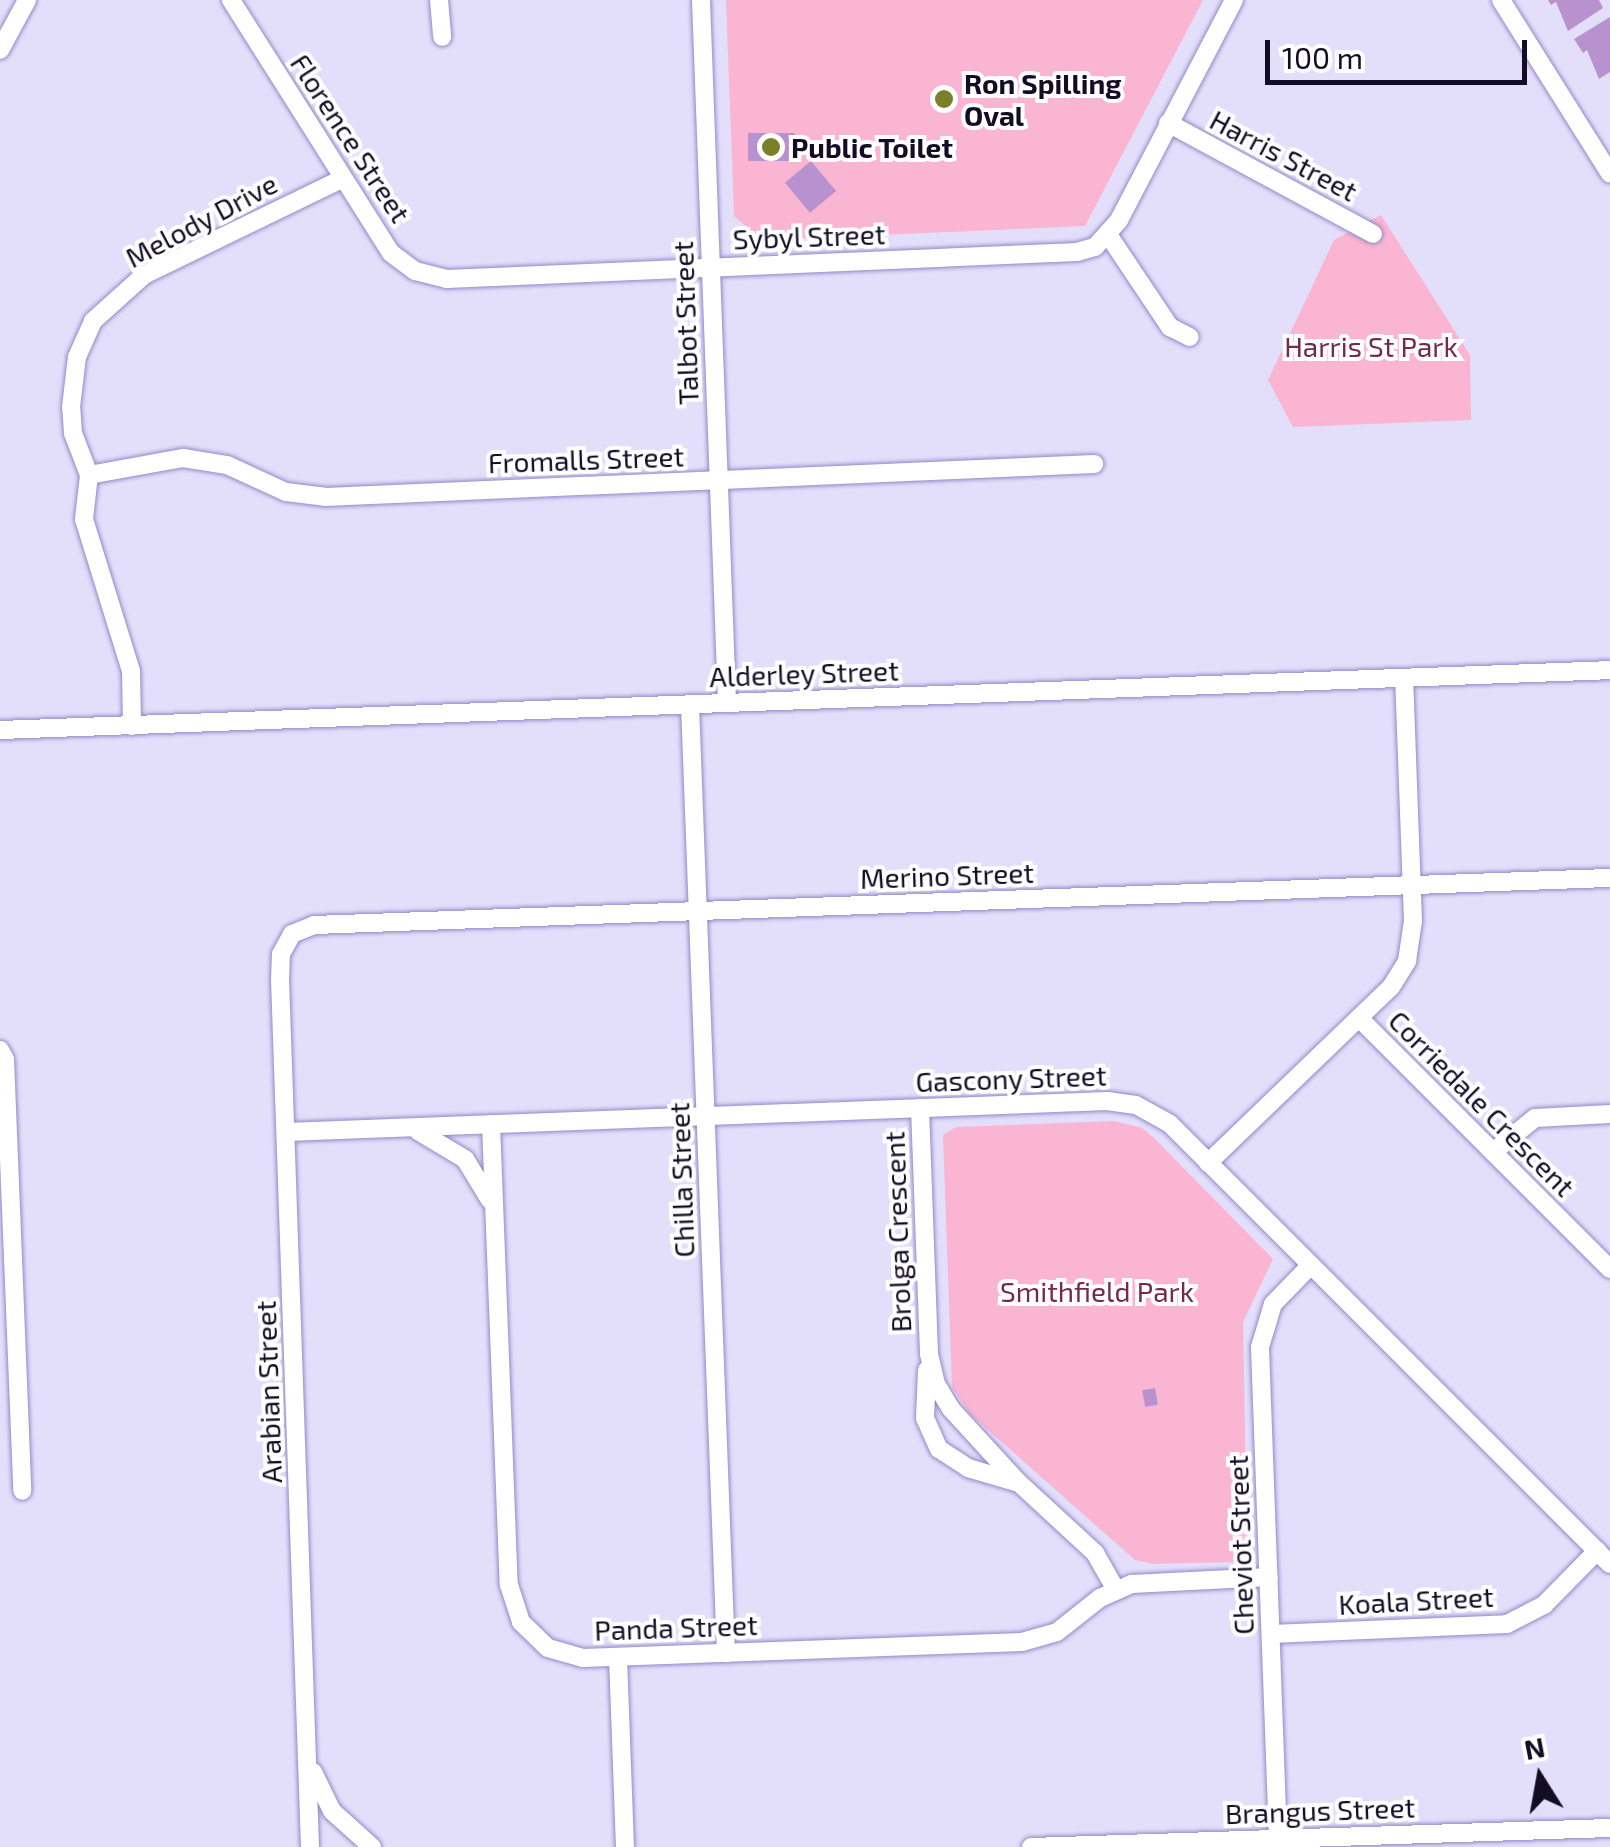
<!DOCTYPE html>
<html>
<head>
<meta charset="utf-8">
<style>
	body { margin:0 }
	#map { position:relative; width:1610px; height:1847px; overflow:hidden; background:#e3dffb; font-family:"Exo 2",sans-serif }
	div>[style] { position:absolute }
	.green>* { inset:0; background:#f9b5d1 }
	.building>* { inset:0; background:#b892ce; transform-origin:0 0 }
	.roads { filter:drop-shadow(0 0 2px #9488c7) drop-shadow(0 0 2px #9488c7) }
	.minor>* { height:18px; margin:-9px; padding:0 9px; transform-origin:9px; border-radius:9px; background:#fff }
	.dots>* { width:28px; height:28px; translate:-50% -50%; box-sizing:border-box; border:5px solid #fff; border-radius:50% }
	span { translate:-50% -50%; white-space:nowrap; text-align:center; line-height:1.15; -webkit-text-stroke:8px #fff; paint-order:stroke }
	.poi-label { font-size:28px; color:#120c24; font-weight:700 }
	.left { translate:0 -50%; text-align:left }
	.street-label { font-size:28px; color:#120c24 }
	.park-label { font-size:28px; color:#76284f }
	.north { position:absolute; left:1490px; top:1727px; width:100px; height:100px; -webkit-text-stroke:8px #fff; paint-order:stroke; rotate:349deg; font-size:28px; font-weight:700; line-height:40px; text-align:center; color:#120c24 }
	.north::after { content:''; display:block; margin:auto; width:35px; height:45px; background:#120c24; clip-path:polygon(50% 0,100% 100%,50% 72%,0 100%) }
	.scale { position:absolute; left:1265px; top:40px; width:262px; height:45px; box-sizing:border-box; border:5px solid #120c24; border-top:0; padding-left:12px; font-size:30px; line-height:35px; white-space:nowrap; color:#120c24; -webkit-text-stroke:8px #fff; paint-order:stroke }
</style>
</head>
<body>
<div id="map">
	<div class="green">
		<div style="clip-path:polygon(726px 0,1203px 0,1085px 226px,762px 240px,734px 216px)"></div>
		<div style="clip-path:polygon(1381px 215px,1470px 355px,1471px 420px,1293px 427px,1268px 380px,1334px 240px)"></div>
		<div style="clip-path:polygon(1114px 1121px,1142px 1128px,1153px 1137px,1273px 1259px,1243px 1322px,1247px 1545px,1246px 1553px,1233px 1562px,1154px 1564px,1135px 1560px,970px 1414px,952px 1387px,943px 1135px,956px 1127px)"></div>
	</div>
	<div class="building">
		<div style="clip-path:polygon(1548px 0,1599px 0,1603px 8px,1568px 31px,1556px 2px,1551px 5px)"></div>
		<div style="clip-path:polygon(1610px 17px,1610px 72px,1599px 79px,1587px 50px,1583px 53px,1574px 39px)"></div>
		<div style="left:748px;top:133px;width:47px;height:28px"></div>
		<div style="left:811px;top:161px;width:39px;height:34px;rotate:50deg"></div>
		<div style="left:1155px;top:1388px;width:17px;height:13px;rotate:80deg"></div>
	</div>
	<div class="roads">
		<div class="minor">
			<div style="left:231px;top:0;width:299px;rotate:57.7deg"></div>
			<div style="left:391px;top:253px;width:30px;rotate:37deg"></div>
			<div style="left:415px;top:271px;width:33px;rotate:14deg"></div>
			<div style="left:447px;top:279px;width:631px;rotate:-2.45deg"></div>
			<div style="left:1077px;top:252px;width:19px;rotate:-16deg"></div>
			<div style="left:1095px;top:247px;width:36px;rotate:-48deg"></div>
			<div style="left:1119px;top:220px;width:248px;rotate:-62.4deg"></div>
			<div style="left:439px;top:0;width:37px;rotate:85deg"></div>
			<div style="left:701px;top:0;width:703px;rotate:87.88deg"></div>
			<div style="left:1501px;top:0;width:205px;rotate:57.9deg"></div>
			<div style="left:0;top:50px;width:57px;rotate:-61.6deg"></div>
			<div style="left:1168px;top:123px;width:233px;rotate:28.4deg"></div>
			<div style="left:1109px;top:236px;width:110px;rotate:56.2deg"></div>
			<div style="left:1170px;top:327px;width:22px;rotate:27deg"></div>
			<div style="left:89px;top:475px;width:96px;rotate:-10.3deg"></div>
			<div style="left:183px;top:458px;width:45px;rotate:9deg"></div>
			<div style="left:227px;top:465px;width:65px;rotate:24.6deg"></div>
			<div style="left:286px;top:492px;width:39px;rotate:7deg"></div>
			<div style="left:325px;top:497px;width:770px;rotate:-2.46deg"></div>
			<div style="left:690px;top:705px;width:949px;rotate:87.83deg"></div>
			<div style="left:132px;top:726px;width:55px;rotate:-91deg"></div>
			<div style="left:131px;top:671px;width:159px;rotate:-107.2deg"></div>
			<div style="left:84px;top:519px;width:44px;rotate:-83.5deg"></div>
			<div style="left:89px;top:475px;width:45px;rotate:-110.9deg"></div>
			<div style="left:73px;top:433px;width:26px;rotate:-94deg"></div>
			<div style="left:71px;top:407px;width:50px;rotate:-83.2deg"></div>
			<div style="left:77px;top:357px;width:39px;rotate:-66deg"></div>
			<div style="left:93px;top:321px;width:69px;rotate:-42deg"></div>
			<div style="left:144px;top:275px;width:220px;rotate:-25.9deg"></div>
			<div style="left:0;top:730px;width:1611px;rotate:-2.13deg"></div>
			<div style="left:1359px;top:1018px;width:355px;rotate:45deg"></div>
			<div style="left:0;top:1050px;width:10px;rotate:61deg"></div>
			<div style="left:5px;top:1059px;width:432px;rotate:87.7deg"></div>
			<div style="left:920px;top:1108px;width:246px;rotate:87.9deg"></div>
			<div style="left:929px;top:1354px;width:31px;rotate:77deg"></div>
			<div style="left:936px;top:1384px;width:29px;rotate:59deg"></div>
			<div style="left:951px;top:1409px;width:99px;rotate:47.5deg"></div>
			<div style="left:1018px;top:1482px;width:105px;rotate:42.7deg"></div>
			<div style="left:1095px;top:1553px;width:43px;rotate:60.4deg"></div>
			<div style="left:491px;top:1124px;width:461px;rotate:87.8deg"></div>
			<div style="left:509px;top:1585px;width:39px;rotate:72deg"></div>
			<div style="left:521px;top:1622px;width:37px;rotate:44deg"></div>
			<div style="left:548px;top:1648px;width:36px;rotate:16deg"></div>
			<div style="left:583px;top:1658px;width:439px;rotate:-2.1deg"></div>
			<div style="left:1022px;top:1642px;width:36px;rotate:-16deg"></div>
			<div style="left:1057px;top:1632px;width:55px;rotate:-38.3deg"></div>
			<div style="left:1100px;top:1598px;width:35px;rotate:-24deg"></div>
			<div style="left:1132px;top:1584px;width:137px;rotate:-2.9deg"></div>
			<div style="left:418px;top:1131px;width:55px;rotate:30.8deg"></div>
			<div style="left:465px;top:1159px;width:48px;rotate:58.6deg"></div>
			<div style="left:286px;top:1132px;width:822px;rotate:-2.16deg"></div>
			<div style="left:1107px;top:1101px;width:29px;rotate:8deg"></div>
			<div style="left:1136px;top:1105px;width:39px;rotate:29deg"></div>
			<div style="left:1170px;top:1124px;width:622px;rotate:45deg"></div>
			<div style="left:1493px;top:1152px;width:54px;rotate:-39deg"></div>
			<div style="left:1535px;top:1118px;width:75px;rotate:-3.1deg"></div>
			<div style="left:1208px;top:1163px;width:254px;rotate:-43.9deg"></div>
			<div style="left:1391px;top:987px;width:31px;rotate:-58deg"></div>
			<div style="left:1407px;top:961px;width:40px;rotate:-81.5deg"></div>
			<div style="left:1413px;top:921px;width:243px;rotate:-92.1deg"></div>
			<div style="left:927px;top:1370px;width:48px;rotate:92.4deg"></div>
			<div style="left:925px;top:1418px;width:34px;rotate:66deg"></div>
			<div style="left:939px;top:1449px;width:35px;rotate:33deg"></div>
			<div style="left:968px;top:1468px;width:50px;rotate:16.3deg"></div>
			<div style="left:1271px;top:1634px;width:236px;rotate:-2.4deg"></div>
			<div style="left:1507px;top:1624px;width:42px;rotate:-27.2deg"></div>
			<div style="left:1544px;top:1605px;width:76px;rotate:-45.5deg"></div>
			<div style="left:618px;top:1657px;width:190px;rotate:87.9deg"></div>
			<div style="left:313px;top:1772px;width:43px;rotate:64deg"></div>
			<div style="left:332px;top:1811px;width:54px;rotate:42deg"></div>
			<div style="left:1278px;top:1839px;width:492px;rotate:-92.1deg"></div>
			<div style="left:1260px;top:1347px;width:45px;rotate:-73.2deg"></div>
			<div style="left:1273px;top:1304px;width:53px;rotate:-45.8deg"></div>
			<div style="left:310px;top:1847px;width:867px;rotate:-91.98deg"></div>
			<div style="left:280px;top:981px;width:27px;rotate:-88deg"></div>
			<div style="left:281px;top:954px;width:23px;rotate:-61deg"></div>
			<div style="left:292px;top:934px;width:24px;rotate:-22deg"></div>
			<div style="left:314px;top:925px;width:1297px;rotate:-2.08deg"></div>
			<div style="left:1031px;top:1847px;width:579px;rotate:-1.88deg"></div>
		</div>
	</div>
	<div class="dots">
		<div style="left:944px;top:99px;background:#7a7f29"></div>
		<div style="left:771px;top:147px;background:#7a7f29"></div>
	</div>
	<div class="poi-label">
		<span class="left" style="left:964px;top:99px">Ron Spilling<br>Oval</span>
		<span class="left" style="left:791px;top:147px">Public Toilet</span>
	</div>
	<div class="street-label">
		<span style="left:351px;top:138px;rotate:57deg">Florence Street</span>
		<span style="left:1284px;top:155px;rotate:28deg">Harris Street</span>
		<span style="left:201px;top:220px;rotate:-28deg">Melody Drive</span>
		<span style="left:809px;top:236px;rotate:-2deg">Sybyl Street</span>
		<span style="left:685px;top:323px;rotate:-92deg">Talbot Street</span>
		<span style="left:586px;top:459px;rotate:-2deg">Fromalls Street</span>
		<span style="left:804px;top:673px;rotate:-2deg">Alderley Street</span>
		<span style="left:947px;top:875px;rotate:-2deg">Merino Street</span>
		<span style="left:1011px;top:1078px;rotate:-2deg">Gascony Street</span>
		<span style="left:1482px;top:1103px;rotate:45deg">Corriedale Crescent</span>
		<span style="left:681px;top:1180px;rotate:-92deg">Chilla Street</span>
		<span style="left:897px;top:1232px;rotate:-92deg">Brolga Crescent</span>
		<span style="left:268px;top:1392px;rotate:-92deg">Arabian Street</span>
		<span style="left:1240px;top:1545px;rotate:-92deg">Cheviot Street</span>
		<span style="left:1416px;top:1600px;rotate:-3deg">Koala Street</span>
		<span style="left:676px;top:1627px;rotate:-2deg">Panda Street</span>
		<span style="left:1320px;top:1810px;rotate:-2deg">Brangus Street</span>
	</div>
	<div class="park-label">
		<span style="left:1371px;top:346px">Harris St Park</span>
		<span style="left:1097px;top:1291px">Smithfield Park</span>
	</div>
	<div class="north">N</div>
	<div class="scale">100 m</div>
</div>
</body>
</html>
